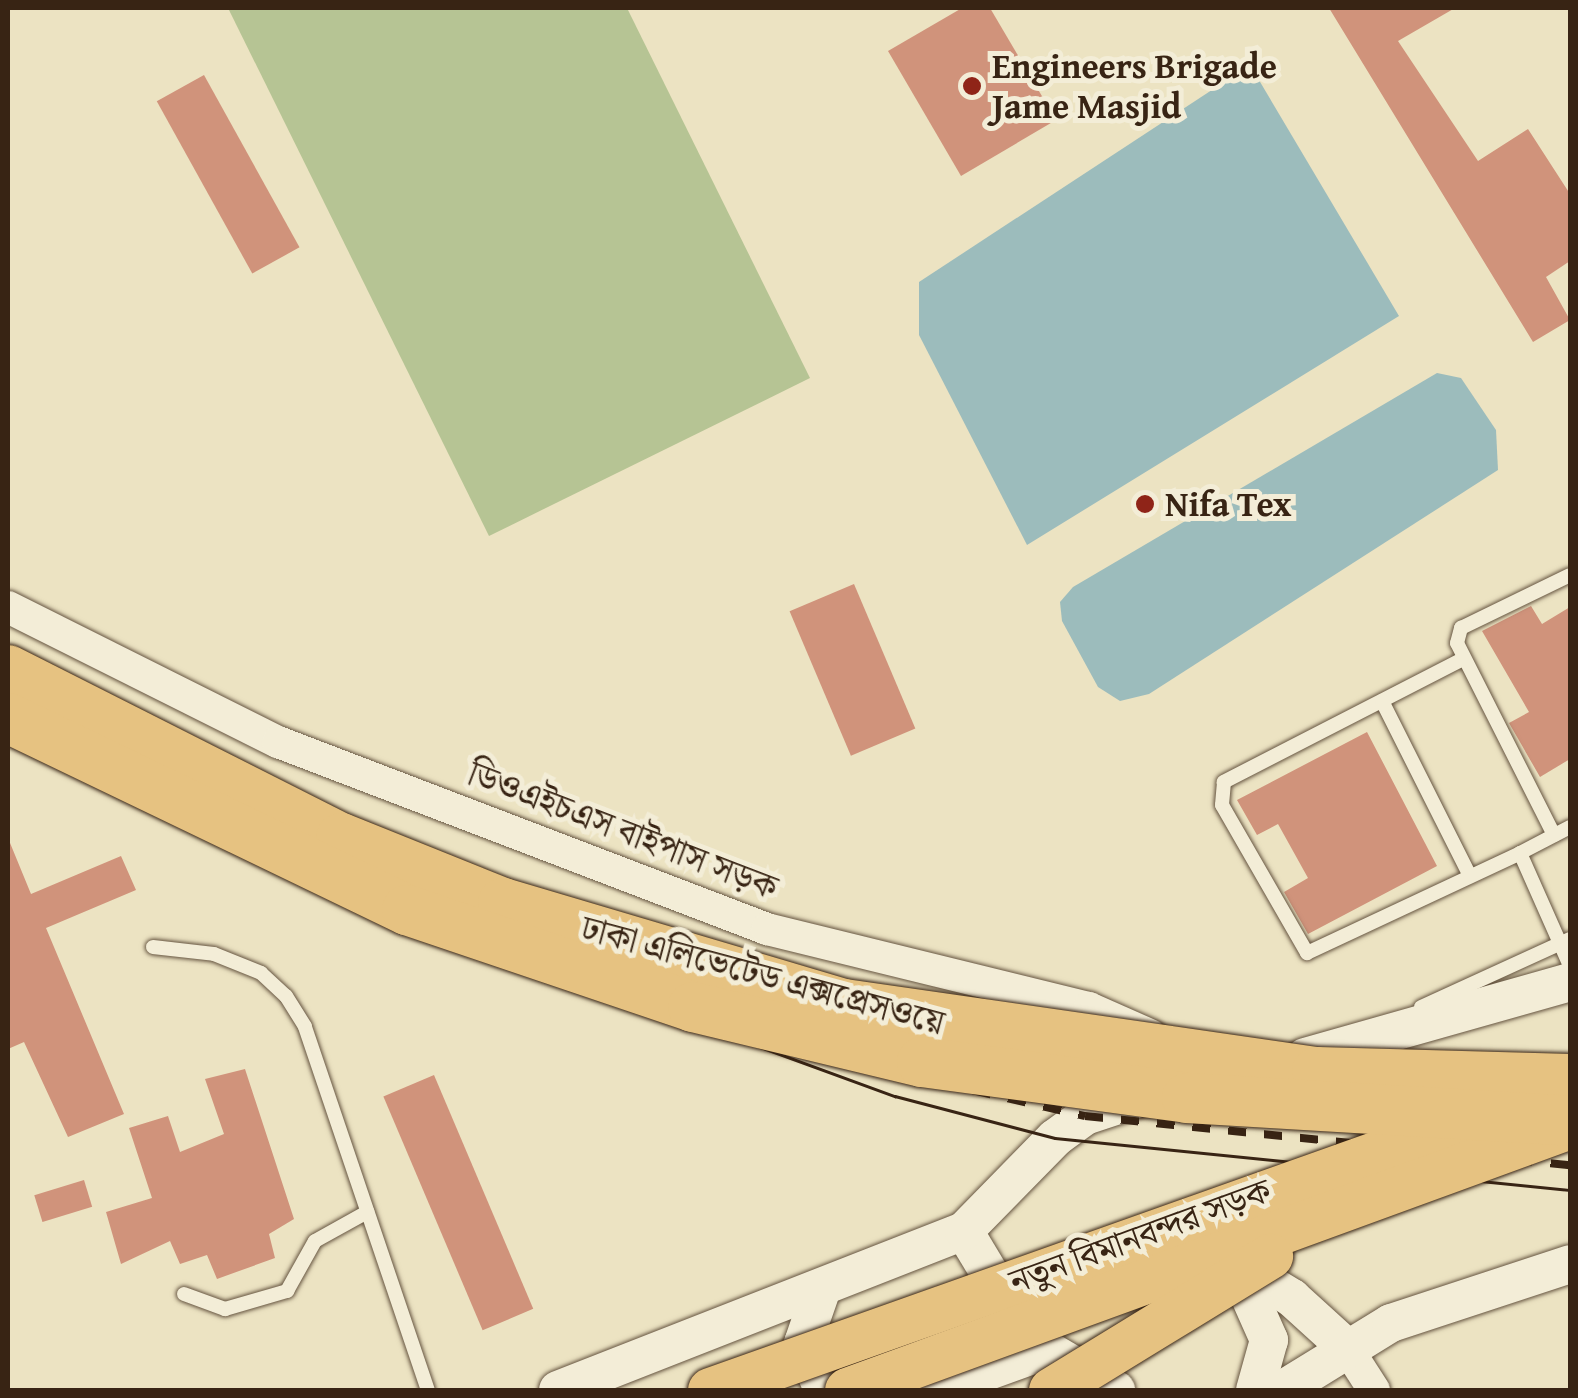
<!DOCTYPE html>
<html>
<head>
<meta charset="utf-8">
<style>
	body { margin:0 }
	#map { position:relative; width:1578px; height:1398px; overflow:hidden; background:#ece3c2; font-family:"Gentium Book Plus","Noto Serif Bengali",serif }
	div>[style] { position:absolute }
	.green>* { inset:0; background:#b6c494 }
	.water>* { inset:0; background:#9cbcbc }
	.building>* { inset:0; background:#d0937b; transform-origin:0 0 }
	.roads { filter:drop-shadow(0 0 2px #655440) drop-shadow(0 0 2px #655440) }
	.service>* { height:14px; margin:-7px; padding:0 7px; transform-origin:7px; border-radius:7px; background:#f3edd7 }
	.tertiary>* { height:32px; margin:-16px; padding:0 16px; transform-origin:16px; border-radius:16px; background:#f3edd7 }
	.secondary>* { height:38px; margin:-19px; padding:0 19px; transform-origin:19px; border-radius:19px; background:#f3edd7 }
	.tram>* { height:2.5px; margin:-1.25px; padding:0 1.25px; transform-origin:1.25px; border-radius:1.25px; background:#382414 }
	.rail>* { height:8px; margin-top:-4px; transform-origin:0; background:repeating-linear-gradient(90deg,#382414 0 18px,transparent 0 36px) }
	.bridges { filter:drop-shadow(0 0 2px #382414) drop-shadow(0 0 2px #382414) }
	.trunk-bridge>* { height:45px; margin:-22.5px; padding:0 22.5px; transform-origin:22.5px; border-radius:22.5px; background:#e6c281 }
	.motorway-bridge>* { height:50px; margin:-25px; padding:0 25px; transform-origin:25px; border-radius:25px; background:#e6c281 }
	.dots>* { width:28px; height:28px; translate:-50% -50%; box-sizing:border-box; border:5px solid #f3edd7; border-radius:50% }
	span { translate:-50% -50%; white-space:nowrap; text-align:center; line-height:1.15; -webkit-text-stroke:10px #f3edd7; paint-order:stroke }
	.poi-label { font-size:35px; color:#382414; font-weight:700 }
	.left { translate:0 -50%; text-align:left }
	.street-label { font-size:35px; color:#382414 }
	.frame { position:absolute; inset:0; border:10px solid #382414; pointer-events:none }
</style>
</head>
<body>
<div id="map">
	<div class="green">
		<div style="clip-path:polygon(228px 8px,627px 8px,810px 378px,489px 536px)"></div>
	</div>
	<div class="water">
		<div style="clip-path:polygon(1250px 65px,1399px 316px,1027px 545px,919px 335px,919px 282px)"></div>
		<div style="clip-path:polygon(1437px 373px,1461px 378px,1496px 430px,1498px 470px,1149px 694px,1120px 701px,1098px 687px,1062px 621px,1060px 602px,1073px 587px)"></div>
	</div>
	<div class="building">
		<div style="clip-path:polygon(962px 8px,990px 8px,1056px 120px,961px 176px,888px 51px)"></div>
		<div style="clip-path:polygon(1329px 8px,1455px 8px,1398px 41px,1478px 161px,1528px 129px,1570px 194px,1570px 261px,1546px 277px,1570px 320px,1533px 342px)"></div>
		<div style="left:204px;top:75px;width:197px;height:54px;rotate:61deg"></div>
		<div style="left:854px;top:584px;width:157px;height:70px;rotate:67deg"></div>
		<div style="clip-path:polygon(1531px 606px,1542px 624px,1570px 607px,1570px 759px,1540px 777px,1509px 723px,1529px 712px,1482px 631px)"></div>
		<div style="clip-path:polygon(1367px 732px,1437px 866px,1308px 934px,1284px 892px,1308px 878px,1278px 824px,1257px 835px,1237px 800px)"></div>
		<div style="clip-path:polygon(8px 838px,31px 894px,121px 856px,136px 890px,46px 928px,124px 1114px,68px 1137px,24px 1042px,8px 1049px)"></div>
		<div style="clip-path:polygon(245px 1069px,294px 1219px,269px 1234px,275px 1258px,217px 1279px,207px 1255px,180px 1264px,170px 1241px,121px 1264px,106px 1212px,152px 1198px,129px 1128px,168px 1116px,180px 1152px,224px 1134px,205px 1079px)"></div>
		<div style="left:434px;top:1075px;width:254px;height:55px;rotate:67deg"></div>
		<div style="left:84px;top:1180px;width:28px;height:52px;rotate:73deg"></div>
	</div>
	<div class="roads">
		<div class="service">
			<div style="left:1461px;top:660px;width:267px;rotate:152.8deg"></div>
			<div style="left:1224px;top:782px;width:23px;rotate:95deg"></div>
			<div style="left:1222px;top:805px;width:171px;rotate:60.1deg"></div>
			<div style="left:1307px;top:953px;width:235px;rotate:-25.1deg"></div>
			<div style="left:1382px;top:701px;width:196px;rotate:63.3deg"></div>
			<div style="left:1570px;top:827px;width:56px;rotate:152.5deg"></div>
			<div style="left:1520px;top:853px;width:124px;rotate:66.1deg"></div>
			<div style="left:1554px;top:835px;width:215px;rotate:-116.8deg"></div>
			<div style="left:1457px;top:643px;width:16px;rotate:-75deg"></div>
			<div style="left:1461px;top:628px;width:121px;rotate:-25.9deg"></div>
			<div style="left:153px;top:947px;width:61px;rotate:6.5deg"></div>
			<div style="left:214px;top:954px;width:51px;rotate:22deg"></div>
			<div style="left:261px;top:973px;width:34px;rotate:43deg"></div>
			<div style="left:286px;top:996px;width:36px;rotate:58deg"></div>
			<div style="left:305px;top:1027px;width:383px;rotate:71.3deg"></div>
			<div style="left:1421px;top:1007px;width:164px;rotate:-24.5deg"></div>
			<div style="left:184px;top:1294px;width:44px;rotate:20.1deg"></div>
			<div style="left:225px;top:1309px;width:65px;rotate:-16.2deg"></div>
			<div style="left:287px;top:1291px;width:57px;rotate:-60.8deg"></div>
			<div style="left:315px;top:1241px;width:60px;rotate:-29.1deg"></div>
		</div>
		<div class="tertiary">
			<div style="left:8px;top:607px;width:302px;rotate:26.6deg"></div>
			<div style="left:278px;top:742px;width:524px;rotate:20.93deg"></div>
			<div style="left:767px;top:929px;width:332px;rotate:13.8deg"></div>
			<div style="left:1089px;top:1008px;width:67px;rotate:23.9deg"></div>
			<div style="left:1347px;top:1348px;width:50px;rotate:57.3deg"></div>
		</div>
		<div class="secondary">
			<div style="left:1305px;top:1057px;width:275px;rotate:-15.8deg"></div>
			<div style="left:964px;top:1231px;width:126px;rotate:59deg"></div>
			<div style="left:1029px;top:1339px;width:101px;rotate:30.4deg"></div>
			<div style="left:1223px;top:1256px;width:81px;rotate:31.3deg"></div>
			<div style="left:1292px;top:1298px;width:74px;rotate:42.3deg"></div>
			<div style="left:1237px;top:1268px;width:79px;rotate:66deg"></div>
			<div style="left:1269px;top:1340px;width:52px;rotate:105.6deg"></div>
			<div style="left:820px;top:1294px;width:52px;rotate:109.1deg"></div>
			<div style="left:803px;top:1343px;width:51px;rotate:66.9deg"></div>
			<div style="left:558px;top:1390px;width:436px;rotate:-21.4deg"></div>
			<div style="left:964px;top:1231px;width:130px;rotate:-45.6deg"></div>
			<div style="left:1055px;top:1138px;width:37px;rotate:-36deg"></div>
			<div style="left:1085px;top:1116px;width:63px;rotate:-18.4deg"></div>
			<div style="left:936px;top:1390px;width:112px;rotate:-19.9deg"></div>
			<div style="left:1282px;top:1390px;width:128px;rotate:-31.6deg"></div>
			<div style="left:1391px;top:1323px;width:188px;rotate:-18.2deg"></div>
		</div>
	</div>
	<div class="tram">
		<div style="left:8px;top:713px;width:687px;rotate:24.7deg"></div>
		<div style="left:632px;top:1000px;width:280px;rotate:20.1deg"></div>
		<div style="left:895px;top:1096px;width:165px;rotate:14.7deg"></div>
		<div style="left:1055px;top:1138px;width:518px;rotate:5.77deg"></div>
	</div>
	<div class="rail">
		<div style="left:8px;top:682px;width:710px;rotate:25.45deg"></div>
		<div style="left:649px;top:987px;width:268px;rotate:18.9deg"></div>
		<div style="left:903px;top:1074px;width:187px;rotate:13deg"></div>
		<div style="left:1085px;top:1116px;width:487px;rotate:5.8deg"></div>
	</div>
	<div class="bridges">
		<div class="trunk-bridge">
			<div style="left:710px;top:1390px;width:813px;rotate:-19.55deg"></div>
			<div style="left:847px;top:1390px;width:770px;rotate:-20.06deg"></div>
			<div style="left:1051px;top:1390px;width:257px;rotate:-31.5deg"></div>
		</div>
		<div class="motorway-bridge">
			<div style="left:8px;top:670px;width:373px;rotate:26.8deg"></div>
			<div style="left:341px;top:838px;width:175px;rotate:21.9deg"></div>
			<div style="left:503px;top:903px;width:356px;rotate:16.5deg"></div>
			<div style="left:844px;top:1004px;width:478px;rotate:8.2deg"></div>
			<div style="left:1317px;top:1072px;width:253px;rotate:1.6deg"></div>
			<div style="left:8px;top:718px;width:443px;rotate:25.7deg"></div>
			<div style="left:407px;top:910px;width:302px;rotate:18.7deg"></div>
			<div style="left:693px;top:1007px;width:236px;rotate:13.5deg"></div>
			<div style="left:922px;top:1062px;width:267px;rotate:7.7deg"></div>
			<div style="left:1187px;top:1098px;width:384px;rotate:3.4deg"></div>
		</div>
	</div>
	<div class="dots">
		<div style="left:972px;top:86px;background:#8f2418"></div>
		<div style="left:1145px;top:504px;background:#8f2418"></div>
	</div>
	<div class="poi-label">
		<span class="left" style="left:992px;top:86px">Engineers Brigade<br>Jame Masjid</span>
		<span class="left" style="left:1165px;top:504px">Nifa Tex</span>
	</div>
	<div class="street-label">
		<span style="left:623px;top:830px;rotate:21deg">ডিওএইচএস বাইপাস সড়ক</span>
		<span style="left:763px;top:975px;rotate:15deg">ঢাকা এলিভেটেড এক্সপ্রেসওয়ে</span>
		<span style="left:1140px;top:1236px;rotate:-20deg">নতুন বিমানবন্দর সড়ক</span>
	</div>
	<div class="frame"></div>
</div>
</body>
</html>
